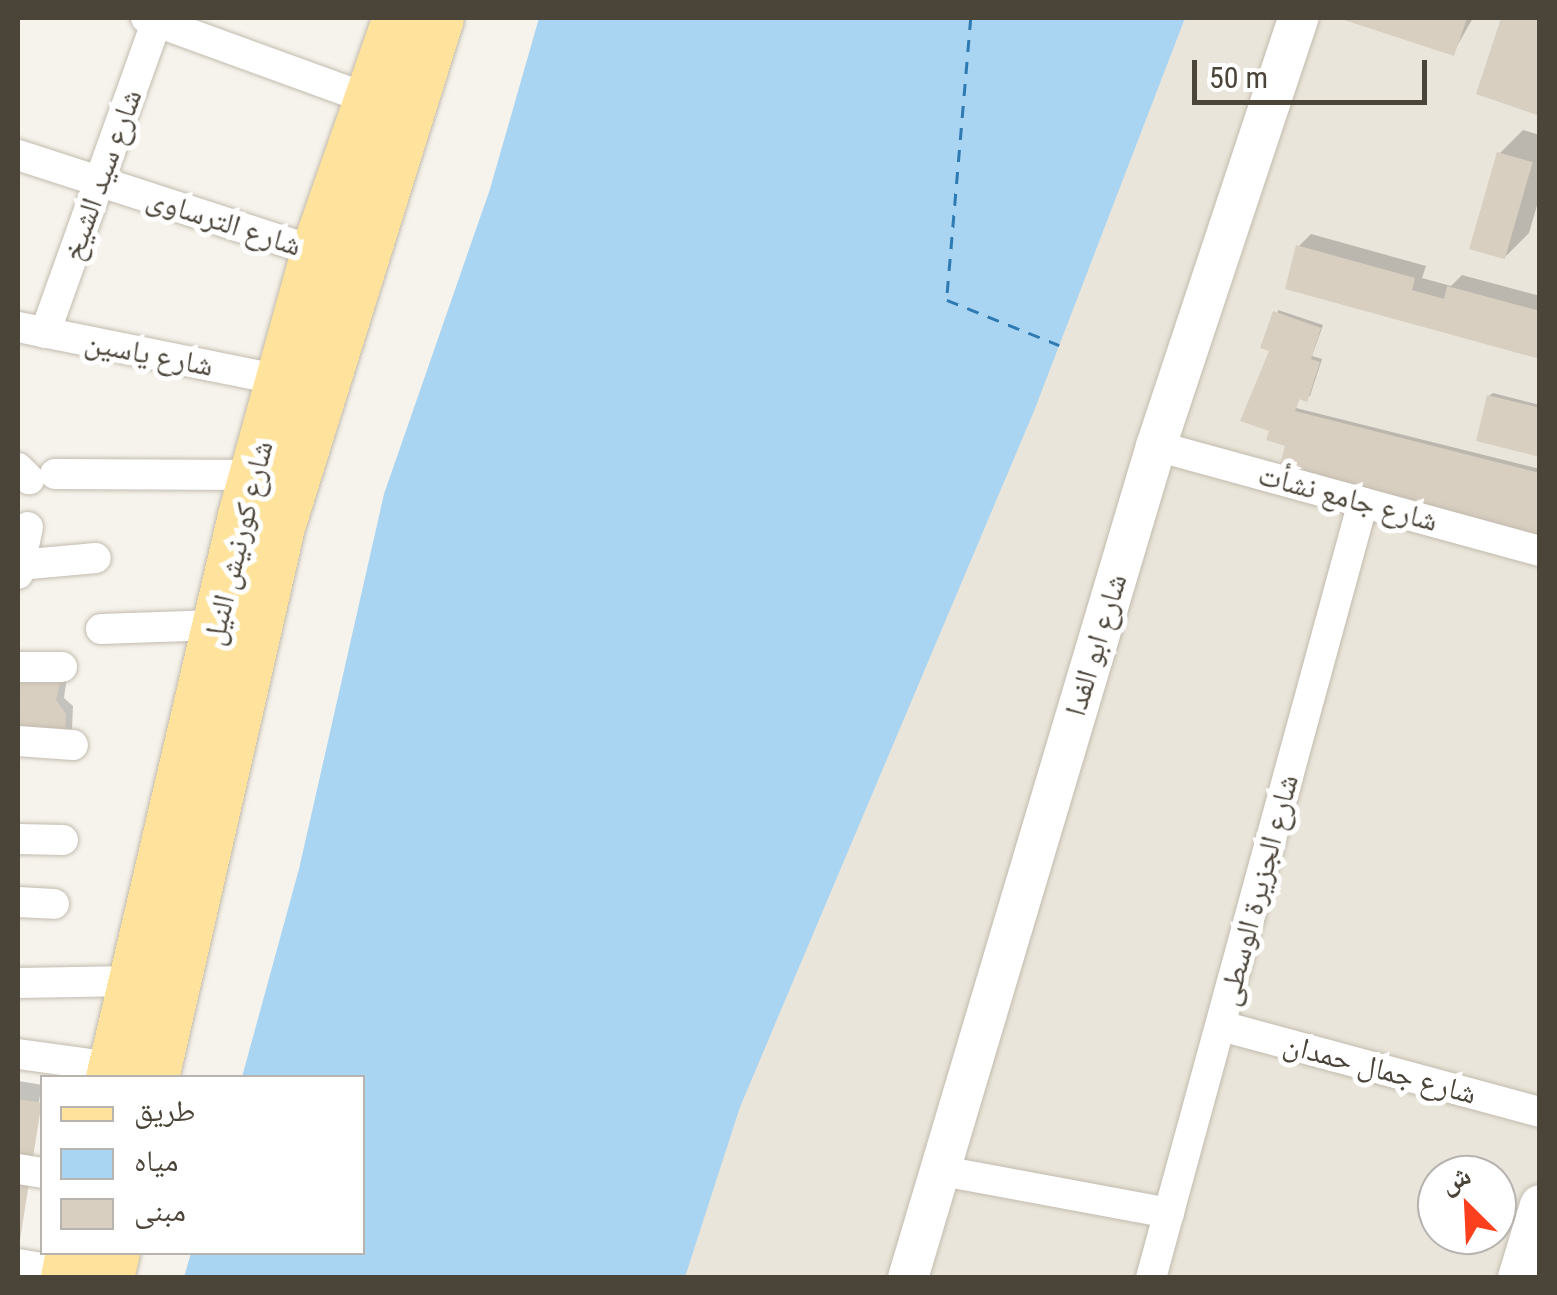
<!DOCTYPE html>
<html>
<head>
<meta charset="utf-8">
<style>
	body { margin:0 }
	#map { position:relative; width:1557px; height:1295px; overflow:hidden; background:#f6f3ec; font-family:"Roboto Condensed","Noto Naskh Arabic",sans-serif }
	div>[style] { position:absolute }
	.residential>* { inset:0; background:#eae5da }
	.water>* { inset:0; background:#a9d4f2 }
	.shadow>* { inset:0; background:#0003; transform-origin:0 0 }
	.ferry>* { height:2.5px; margin-top:-1.25px; transform-origin:0; background:repeating-linear-gradient(90deg,#2e7ab2 0 12px,transparent 0 22px) }
	.building>* { inset:0; background:#d8cfc1; transform-origin:0 0 }
	.roads { filter:drop-shadow(0 0 2px #c2bbae) drop-shadow(0 0 2px #c2bbae) }
	.minor>* { height:30px; margin:-15px; padding:0 15px; transform-origin:15px; border-radius:15px; background:#fff }
	.tertiary>* { height:40px; margin:-20px; padding:0 20px; transform-origin:20px; border-radius:20px; background:#fff }
	.primary>* { height:50px; margin:-25px; padding:0 25px; transform-origin:25px; border-radius:25px; background:#ffe39c }
	span { translate:-50% -50%; white-space:nowrap; text-align:center; line-height:1.15; -webkit-text-stroke:10px #fff; paint-order:stroke }
	.street-label { font-size:30px; color:#4b4439 }
	.frame { position:absolute; inset:0; border:20px solid #4b4439; pointer-events:none }
	.legend { position:absolute; left:40px; top:1075px; width:325px; height:180px; box-sizing:border-box; background:#fff; border:2px solid #b7b4b0; margin:0; padding:12px 18px; list-style:none; font-size:30px; color:#4b4439 }
	.legend li { display:flex; align-items:center; gap:20px; height:50px }
	.legend b { width:50px; border:2px solid #b7b4b0 }
	.north { position:absolute; left:1417px; top:1155px; width:100px; height:100px; box-sizing:border-box; background:#fff; border:2px solid #b7b4b0; border-radius:50%; rotate:336deg; font-size:28px; font-weight:700; line-height:40px; text-align:center; color:#4b4439 }
	.north::after { content:''; display:block; margin:auto; width:35px; height:45px; background:#fc3f1d; clip-path:polygon(50% 0,100% 100%,50% 72%,0 100%) }
	.scale { position:absolute; left:1192px; top:60px; width:235px; height:45px; box-sizing:border-box; border:5px solid #4b4439; border-top:0; padding-left:12px; font-size:30px; line-height:35px; white-space:nowrap; color:#4b4439; -webkit-text-stroke:8px #fff; paint-order:stroke }
</style>
</head>
<body>
<div id="map">
	<div class="residential">
		<div style="clip-path:polygon(evenodd,886px 18px,1539px 18px,1539px 1277px,464px 1278px,886px 18px,1437px 1175px,1497px 1175px,1497px 1235px,1437px 1235px,1437px 1175px)"></div>
	</div>
	<div class="water">
		<div style="clip-path:polygon(539px 18px,1185px 18px,1034px 411px,740px 1107px,685px 1277px,184px 1277px,191px 1253px,362px 1252px,362px 1078px,242px 1077px,299px 869px,384px 494px,490px 189px)"></div>
	</div>
	<div class="shadow">
		<div style="clip-path:polygon(1343px 18px,1473px 18px,1453px 53px)"></div>
		<div style="clip-path:polygon(1523px 130px,1540px 135px,1540px 195px,1529px 233px,1506px 256px,1500px 153px)"></div>
		<div style="clip-path:polygon(1311px 234px,1426px 266px,1422px 278px,1451px 286px,1462px 275px,1540px 296px,1540px 356px,1298px 247px)"></div>
		<div style="clip-path:polygon(1278px 310px,1323px 325px,1312px 356px,1322px 359px,1310px 396px,1300px 397px,1296px 408px,1540px 469px,1540px 538px,1288px 444px,1272px 350px)"></div>
		<div style="clip-path:polygon(1493px 393px,1540px 405px,1540px 454px,1489px 396px)"></div>
		<div style="clip-path:polygon(18px 662px,69px 663px,64px 698px,73px 706px,72px 730px,18px 737px)"></div>
		<div style="left:18px;top:1081px;width:24px;height:168px;rotate:9deg"></div>
	</div>
	<div class="ferry">
		<div style="left:971px;top:18px;width:283px;rotate:94.9deg"></div>
		<div style="left:947px;top:300px;width:121px;rotate:21.9deg"></div>
	</div>
	<div class="building">
		<div style="clip-path:polygon(1338px 18px,1467px 18px,1454px 56px)"></div>
		<div style="clip-path:polygon(1501px 18px,1540px 18px,1540px 116px,1476px 94px)"></div>
		<div style="left:1497px;top:152px;width:37px;height:101px;rotate:16deg"></div>
		<div style="clip-path:polygon(1296px 245px,1415px 278px,1412px 290px,1444px 299px,1447px 286px,1540px 311px,1540px 359px,1285px 289px)"></div>
		<div style="clip-path:polygon(1273px 311px,1321px 328px,1311px 359px,1320px 362px,1307px 402px,1299px 399px,1295px 411px,1540px 473px,1540px 540px,1279px 467px,1285px 446px,1266px 440px,1269px 431px,1240px 421px,1269px 351px,1260px 348px)"></div>
		<div style="clip-path:polygon(1487px 395px,1540px 408px,1540px 457px,1476px 441px)"></div>
		<div style="clip-path:polygon(18px 669px,63px 670px,56px 700px,66px 714px,65px 741px,18px 739px)"></div>
		<div style="left:18px;top:1099px;width:24px;height:152px;rotate:9deg"></div>
	</div>
	<div class="roads">
		<div class="minor">
			<div style="left:146px;top:18px;width:237px;rotate:20deg"></div>
			<div style="left:18px;top:155px;width:313px;rotate:18deg"></div>
			<div style="left:18px;top:327px;width:267px;rotate:11.4deg"></div>
			<div style="left:45px;top:333px;width:335px;rotate:-70.3deg"></div>
			<div style="left:1156px;top:446px;width:398px;rotate:15.3deg"></div>
			<div style="left:18px;top:468px;width:16px;rotate:45deg"></div>
			<div style="left:55px;top:474px;width:199px;rotate:0.3deg"></div>
			<div style="left:19px;top:565px;width:77px;rotate:-5.2deg"></div>
			<div style="left:18px;top:574px;width:48px;rotate:-78deg"></div>
			<div style="left:101px;top:629px;width:116px;rotate:-2deg"></div>
			<div style="left:18px;top:667px;width:44px"></div>
			<div style="left:18px;top:741px;width:55px;rotate:4.2deg"></div>
			<div style="left:18px;top:839px;width:45px;rotate:1.3deg"></div>
			<div style="left:18px;top:902px;width:36px;rotate:3deg"></div>
			<div style="left:18px;top:983px;width:115px;rotate:-1deg"></div>
			<div style="left:1221px;top:1026px;width:330px;rotate:15.1deg"></div>
			<div style="left:18px;top:1054px;width:96px;rotate:7.8deg"></div>
			<div style="left:18px;top:1169px;width:24px;rotate:9deg"></div>
			<div style="left:937px;top:1170px;width:236px;rotate:10.5deg"></div>
			<div style="left:18px;top:1264px;width:50px;rotate:9.3deg"></div>
			<div style="left:1151px;top:1278px;width:804px;rotate:-74.72deg"></div>
		</div>
		<div class="tertiary">
			<div style="left:908px;top:1278px;width:868px;rotate:-73.4deg"></div>
			<div style="left:1156px;top:446px;width:451px;rotate:-71.6deg"></div>
			<div style="left:1518px;top:1278px;width:76px;rotate:-73.2deg"></div>
		</div>
		<div class="primary">
			<div style="left:111px;top:1078px;width:577px;rotate:-76.78deg"></div>
			<div style="left:243px;top:516px;width:274px;rotate:-74.5deg"></div>
			<div style="left:316px;top:252px;width:248px;rotate:-70.7deg"></div>
			<div style="left:154px;top:1078px;width:565px;rotate:-77.12deg"></div>
			<div style="left:280px;top:527px;width:533px;rotate:-72.65deg"></div>
			<div style="left:66px;top:1278px;width:26px;rotate:-79deg"></div>
			<div style="left:109px;top:1278px;width:27px;rotate:-77deg"></div>
		</div>
	</div>
	<div class="street-label">
		<span style="left:102px;top:175px;rotate:-70deg">شارع سيد الشيخ</span>
		<span style="left:224px;top:222px;rotate:18deg">شارع الترساوى</span>
		<span style="left:149px;top:354px;rotate:11deg">شارع ياسين</span>
		<span style="left:1348px;top:498px;rotate:15deg">شارع جامع نشأت</span>
		<span style="left:238px;top:543px;rotate:-76deg">شارع كورنيش النيل</span>
		<span style="left:1096px;top:645px;rotate:-73deg">شارع ابو الفدا</span>
		<span style="left:1258px;top:890px;rotate:-75deg">شارع الجزيرة الوسطى</span>
		<span style="left:1380px;top:1069px;rotate:15deg">شارع جمال حمدان</span>
	</div>
	<div class="frame"></div>
	<ul class="legend">
	<li><b style="height:12px;background:#ffe39c"></b>طريق</li>
	<li><b style="height:28px;background:#a9d4f2"></b>مياه</li>
	<li><b style="height:28px;background:#d8cfc1"></b>مبنى</li>
	</ul>
	<div class="north">ش</div>
	<div class="scale">50 m</div>
</div>
</body>
</html>
